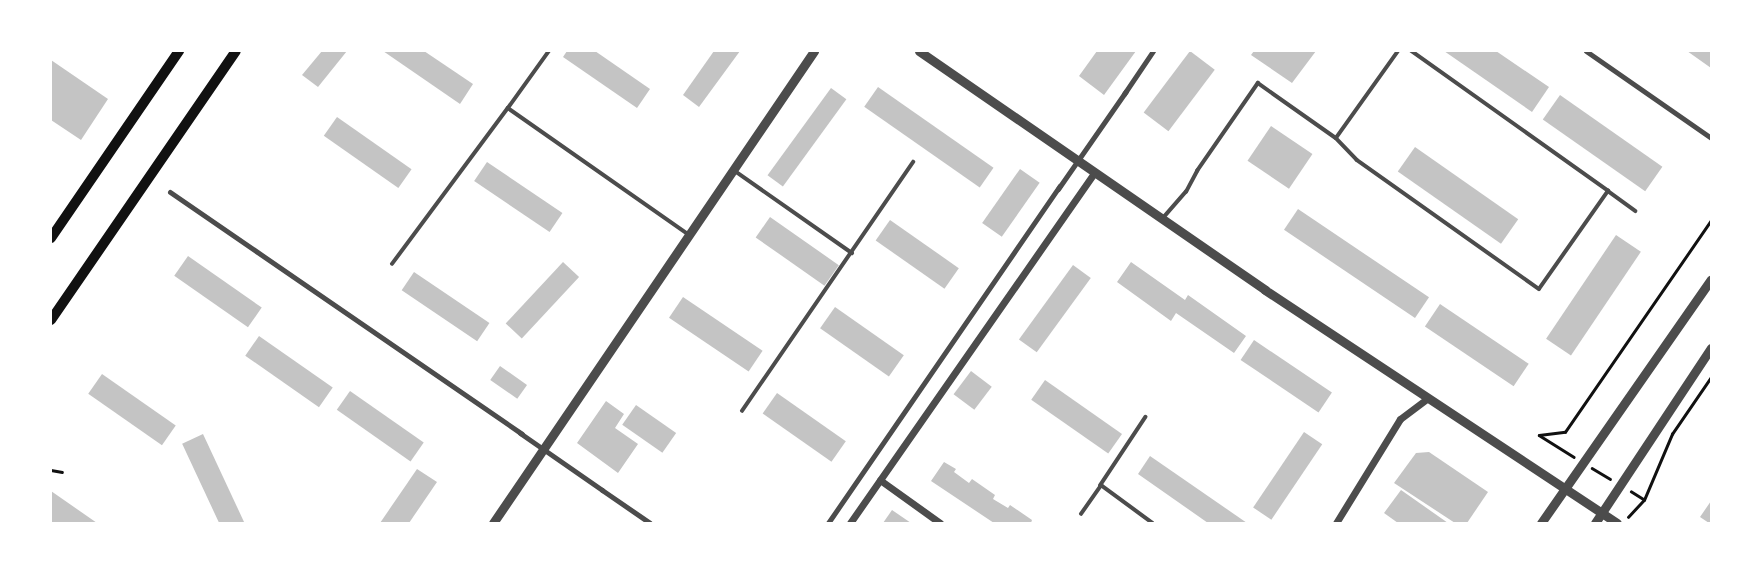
<!DOCTYPE html>
<html>
<head>
<meta charset="utf-8">
<style>
	body { margin:0 }
	#map { position:relative; width:1762px; height:574px; overflow:hidden; background:#fff; font-family:Overpass,sans-serif }
	div>[style] { position:absolute }
	.building>* { inset:0; background:#c4c4c4; transform-origin:0 0 }
	.path>* { height:2.5px; margin:-1.25px; padding:0 1.25px; transform-origin:1.25px; border-radius:1.25px; background:#111 }
	.service>* { height:3.5px; margin:-1.75px; padding:0 1.75px; transform-origin:1.75px; border-radius:1.75px; background:#4c4c4c }
	.pedestrian>* { height:5px; margin:-2.5px; padding:0 2.5px; transform-origin:2.5px; border-radius:2.5px; background:#4c4c4c }
	.minor>* { height:7px; margin:-3.5px; padding:0 3.5px; transform-origin:3.5px; border-radius:3.5px; background:#4c4c4c }
	.tertiary>* { height:9px; margin:-4.5px; padding:0 4.5px; transform-origin:4.5px; border-radius:4.5px; background:#4c4c4c }
	.primary>* { height:10px; margin:-5px; padding:0 5px; transform-origin:5px; border-radius:5px; background:#111 }
	span { translate:-50% -50%; white-space:nowrap; text-align:center; line-height:1.15; -webkit-text-stroke:7px #fff; paint-order:stroke }
	.frame { position:absolute; inset:0; border:52px solid #fff; pointer-events:none }
</style>
</head>
<body>
<div id="map">
	<div class="building">
		<div style="clip-path:polygon(322px 51px,347px 51px,318px 87px,302px 75px)"></div>
		<div style="clip-path:polygon(383px 51px,424px 51px,473px 84px,460px 104px)"></div>
		<div style="clip-path:polygon(567px 51px,595px 51px,650px 89px,637px 108px,563px 57px)"></div>
		<div style="clip-path:polygon(714px 51px,740px 51px,699px 107px,683px 95px)"></div>
		<div style="clip-path:polygon(1097px 51px,1136px 51px,1104px 95px,1079px 76px)"></div>
		<div style="left:1190px;top:51px;width:31px;height:77px;rotate:37deg"></div>
		<div style="clip-path:polygon(1254px 51px,1316px 51px,1292px 83px,1251px 55px)"></div>
		<div style="clip-path:polygon(1444px 51px,1496px 51px,1549px 87px,1532px 112px)"></div>
		<div style="clip-path:polygon(1687px 51px,1711px 51px,1711px 68px)"></div>
		<div style="clip-path:polygon(51px 60px,108px 99px,81px 140px,51px 120px)"></div>
		<div style="left:878px;top:87px;width:141px;height:24px;rotate:35deg"></div>
		<div style="left:831px;top:88px;width:19px;height:108px;rotate:36deg"></div>
		<div style="left:1560px;top:95px;width:125px;height:30px;rotate:35deg"></div>
		<div style="left:337px;top:117px;width:91px;height:23px;rotate:35deg"></div>
		<div style="left:1271px;top:126px;width:50px;height:42px;rotate:34deg"></div>
		<div style="left:1415px;top:147px;width:126px;height:30px;rotate:35deg"></div>
		<div style="left:487px;top:162px;width:91px;height:23px;rotate:34deg"></div>
		<div style="left:1020px;top:169px;width:24px;height:66px;rotate:35deg"></div>
		<div style="left:1298px;top:209px;width:158px;height:25px;rotate:34deg"></div>
		<div style="left:770px;top:217px;width:84px;height:25px;rotate:35deg"></div>
		<div style="left:890px;top:220px;width:84px;height:25px;rotate:35deg"></div>
		<div style="left:1616px;top:235px;width:30px;height:125px;rotate:34deg"></div>
		<div style="left:188px;top:256px;width:90px;height:24px;rotate:35deg"></div>
		<div style="left:563px;top:262px;width:22px;height:84px;rotate:43deg"></div>
		<div style="clip-path:polygon(1131px 262px,1185px 300px,1188px 295px,1246px 336px,1234px 353px,1176px 313px,1171px 321px,1117px 282px)"></div>
		<div style="left:1073px;top:265px;width:22px;height:92px;rotate:36deg"></div>
		<div style="left:414px;top:272px;width:91px;height:22px;rotate:34deg"></div>
		<div style="left:683px;top:297px;width:96px;height:25px;rotate:34deg"></div>
		<div style="left:1440px;top:304px;width:107px;height:27px;rotate:34deg"></div>
		<div style="left:835px;top:307px;width:84px;height:26px;rotate:35deg"></div>
		<div style="left:259px;top:336px;width:90px;height:24px;rotate:35deg"></div>
		<div style="left:1254px;top:340px;width:94px;height:24px;rotate:34deg"></div>
		<div style="left:500px;top:366px;width:33px;height:17px;rotate:35deg"></div>
		<div style="left:971px;top:371px;width:26px;height:29px;rotate:37deg"></div>
		<div style="left:102px;top:374px;width:90px;height:24px;rotate:35deg"></div>
		<div style="left:1045px;top:380px;width:94px;height:24px;rotate:35deg"></div>
		<div style="left:350px;top:391px;width:90px;height:23px;rotate:35deg"></div>
		<div style="left:777px;top:393px;width:84px;height:25px;rotate:35deg"></div>
		<div style="clip-path:polygon(606px 401px,624px 414px,615px 428px,638px 444px,618px 473px,577px 443px)"></div>
		<div style="left:636px;top:405px;width:49px;height:24px;rotate:35deg"></div>
		<div style="left:1304px;top:432px;width:22px;height:91px;rotate:34deg"></div>
		<div style="left:203px;top:434px;width:98px;height:23px;rotate:65deg"></div>
		<div style="clip-path:polygon(1429px 452px,1488px 492px,1467px 523px,1455px 523px,1394px 483px,1416px 453px)"></div>
		<div style="clip-path:polygon(1150px 456px,1247px 523px,1208px 523px,1138px 474px)"></div>
		<div style="clip-path:polygon(944px 462px,956px 469px,954px 472px,969px 483px,972px 479px,995px 495px,993px 499px,1008px 508px,1010px 505px,1032px 520px,1031px 523px,994px 523px,931px 481px)"></div>
		<div style="clip-path:polygon(417px 469px,437px 482px,409px 523px,380px 523px)"></div>
		<div style="clip-path:polygon(1401px 490px,1448px 523px,1398px 523px,1384px 513px)"></div>
		<div style="clip-path:polygon(51px 491px,97px 523px,51px 523px)"></div>
		<div style="clip-path:polygon(1711px 501px,1711px 523px,1709px 523px,1700px 517px)"></div>
		<div style="clip-path:polygon(892px 510px,911px 523px,883px 523px)"></div>
	</div>
	<div class="path">
		<div style="left:1539px;top:435px;width:26px;rotate:-7deg"></div>
		<div style="left:1565px;top:432px;width:257px;rotate:-55.4deg"></div>
		<div style="left:1539px;top:435px;width:41px;rotate:32.2deg"></div>
		<div style="left:1592px;top:468px;width:21px;rotate:31deg"></div>
		<div style="left:51px;top:470px;width:11px;rotate:10deg"></div>
		<div style="left:1644px;top:500px;width:72px;rotate:-67deg"></div>
		<div style="left:1672px;top:434px;width:69px;rotate:-55.6deg"></div>
		<div style="left:1628px;top:517px;width:23px;rotate:-47deg"></div>
		<div style="left:1644px;top:500px;width:15px;rotate:-148deg"></div>
	</div>
	<div class="service">
		<div style="left:508px;top:108px;width:70px;rotate:-54.3deg"></div>
		<div style="left:1336px;top:138px;width:107px;rotate:-54.5deg"></div>
		<div style="left:735px;top:171px;width:143px;rotate:35deg"></div>
		<div style="left:1608px;top:191px;width:34px;rotate:36deg"></div>
		<div style="left:1163px;top:218px;width:35px;rotate:-49deg"></div>
		<div style="left:1186px;top:192px;width:24px;rotate:-62deg"></div>
		<div style="left:1197px;top:171px;width:107px;rotate:-55.3deg"></div>
		<div style="left:1258px;top:83px;width:95px;rotate:35.2deg"></div>
		<div style="left:1336px;top:138px;width:30px;rotate:46deg"></div>
		<div style="left:1357px;top:160px;width:223px;rotate:35.3deg"></div>
		<div style="left:1539px;top:289px;width:120px;rotate:-54.9deg"></div>
		<div style="left:1608px;top:191px;width:242px;rotate:-144.6deg"></div>
		<div style="left:392px;top:264px;width:194px;rotate:-53.4deg"></div>
		<div style="left:508px;top:108px;width:220px;rotate:35deg"></div>
		<div style="left:742px;top:411px;width:302px;rotate:-55.5deg"></div>
		<div style="left:1146px;top:417px;width:82px;rotate:123.5deg"></div>
		<div style="left:1101px;top:485px;width:64px;rotate:36.2deg"></div>
		<div style="left:1081px;top:514px;width:35px;rotate:-55deg"></div>
	</div>
	<div class="pedestrian">
		<div style="left:1586px;top:51px;width:152px;rotate:34.8deg"></div>
		<div style="left:1124px;top:94px;width:52px;rotate:-56deg"></div>
		<div style="left:1058px;top:189px;width:119px;rotate:-55.2deg"></div>
		<div style="left:170px;top:192px;width:427px;rotate:34.5deg"></div>
		<div style="left:520px;top:433px;width:100px;rotate:34.8deg"></div>
		<div style="left:602px;top:490px;width:58px;rotate:34.5deg"></div>
		<div style="left:828px;top:523px;width:409px;rotate:-55.5deg"></div>
	</div>
	<div class="minor">
		<div style="left:880px;top:480px;width:74px;rotate:35.6deg"></div>
		<div style="left:850px;top:523px;width:427px;rotate:-55.1deg"></div>
		<div style="left:1336px;top:523px;width:122px;rotate:-58.4deg"></div>
		<div style="left:1400px;top:419px;width:35px;rotate:-37deg"></div>
	</div>
	<div class="tertiary">
		<div style="left:919px;top:51px;width:421px;rotate:34.6deg"></div>
		<div style="left:1265px;top:290px;width:422px;rotate:33.5deg"></div>
		<div style="left:493px;top:523px;width:571px;rotate:-55.78deg"></div>
		<div style="left:1541px;top:523px;width:297px;rotate:-55.1deg"></div>
		<div style="left:1595px;top:523px;width:210px;rotate:-56.5deg"></div>
	</div>
	<div class="primary">
		<div style="left:51px;top:238px;width:227px;rotate:-55.6deg"></div>
		<div style="left:51px;top:320px;width:326px;rotate:-55.5deg"></div>
	</div>
	<div class="frame"></div>
</div>
</body>
</html>
